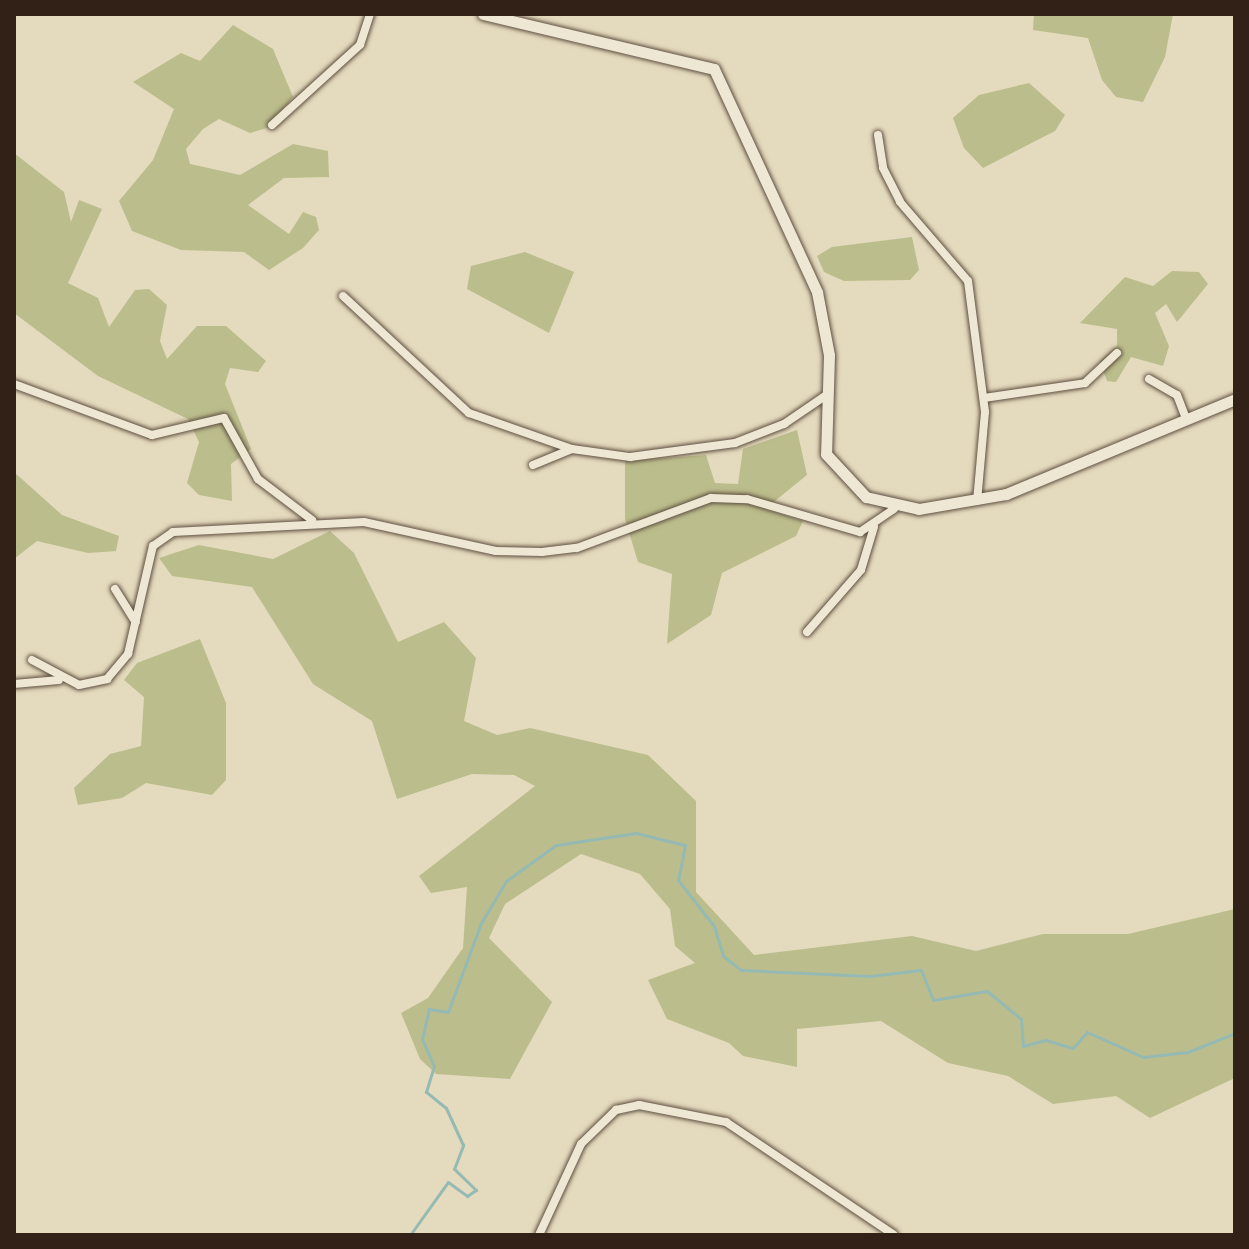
<!DOCTYPE html>
<html>
<head>
<meta charset="utf-8">
<style>
	body { margin:0 }
	#map { position:relative; width:1249px; height:1249px; overflow:hidden; background:#e4dabd; font-family:Alegreya,serif }
	div>[style] { position:absolute }
	.green>* { inset:0; background:#bcbd8c }
	.stream>* { height:3px; margin:-1.5px; padding:0 1.5px; transform-origin:1.5px; border-radius:1.5px; background:#95bab4 }
	.roads { filter:drop-shadow(0 0 2px #5e4f40) drop-shadow(0 0 2px #5e4f40) }
	.street>* { height:8px; margin:-4px; padding:0 4px; transform-origin:4px; border-radius:4px; background:#ede7d4 }
	.secondary>* { height:11px; margin:-5.5px; padding:0 5.5px; transform-origin:5.5px; border-radius:5.5px; background:#ede7d4 }
	span { translate:-50% -50%; white-space:nowrap; text-align:center; line-height:1.15; -webkit-text-stroke:7px #ede7d4; paint-order:stroke }
	.frame { position:absolute; inset:0; border:16px solid #312117; pointer-events:none }
</style>
</head>
<body>
<div id="map">
	<div class="green">
		<div style="clip-path:polygon(1034px 14px,1173px 14px,1165px 57px,1143px 102px,1116px 97px,1102px 80px,1088px 38px,1033px 30px)"></div>
		<div style="clip-path:polygon(233px 25px,273px 49px,293px 97px,267px 128px,250px 133px,219px 119px,203px 129px,186px 149px,190px 164px,240px 175px,293px 144px,328px 151px,329px 177px,284px 178px,248px 205px,289px 234px,303px 212px,316px 217px,319px 230px,303px 248px,269px 270px,244px 252px,181px 250px,132px 231px,119px 201px,153px 160px,174px 109px,133px 82px,181px 53px,200px 61px)"></div>
		<div style="clip-path:polygon(1029px 83px,1065px 115px,1055px 131px,983px 168px,964px 148px,953px 118px,979px 95px)"></div>
		<div style="clip-path:polygon(14px 153px,64px 192px,71px 222px,79px 200px,102px 209px,68px 283px,98px 298px,109px 327px,135px 290px,149px 289px,167px 305px,160px 341px,167px 359px,197px 326px,226px 326px,266px 361px,258px 372px,230px 368px,225px 384px,251px 449px,231px 464px,232px 501px,199px 495px,187px 483px,199px 442px,188px 419px,98px 376px,14px 313px)"></div>
		<div style="clip-path:polygon(912px 237px,919px 270px,910px 280px,844px 281px,824px 272px,817px 256px,832px 247px)"></div>
		<div style="clip-path:polygon(525px 252px,574px 272px,549px 333px,467px 289px,471px 266px)"></div>
		<div style="clip-path:polygon(1172px 271px,1199px 272px,1208px 284px,1177px 322px,1166px 304px,1155px 313px,1169px 346px,1163px 366px,1131px 357px,1116px 382px,1107px 381px,1100px 361px,1117px 346px,1117px 329px,1080px 323px,1125px 277px,1153px 286px)"></div>
		<div style="clip-path:polygon(797px 430px,807px 475px,765px 509px,803px 521px,796px 536px,722px 573px,711px 615px,667px 644px,672px 574px,638px 562px,625px 519px,625px 461px,706px 455px,715px 483px,738px 484px,743px 449px)"></div>
		<div style="clip-path:polygon(14px 472px,62px 515px,119px 536px,116px 551px,88px 553px,37px 541px,14px 559px)"></div>
		<div style="clip-path:polygon(330px 531px,354px 553px,398px 642px,444px 622px,476px 658px,464px 721px,497px 735px,530px 728px,648px 755px,696px 801px,696px 892px,754px 955px,912px 936px,976px 951px,1043px 934px,1128px 934px,1235px 909px,1235px 1078px,1150px 1118px,1116px 1096px,1053px 1104px,1008px 1076px,948px 1063px,881px 1021px,797px 1029px,797px 1067px,743px 1056px,729px 1043px,667px 1019px,648px 980px,695px 963px,675px 946px,670px 909px,640px 874px,581px 854px,505px 904px,489px 938px,552px 1002px,510px 1079px,436px 1074px,420px 1059px,401px 1013px,428px 998px,463px 948px,467px 887px,431px 893px,419px 876px,535px 786px,514px 775px,472px 774px,397px 799px,372px 721px,313px 684px,252px 587px,172px 576px,159px 558px,199px 545px,273px 559px)"></div>
		<div style="clip-path:polygon(200px 639px,226px 703px,226px 780px,212px 795px,146px 783px,122px 798px,78px 805px,74px 788px,110px 754px,141px 746px,144px 697px,124px 680px,137px 663px)"></div>
	</div>
	<div class="stream">
		<div style="left:410px;top:1235px;width:65px;rotate:-54.4deg"></div>
		<div style="left:448px;top:1182px;width:24px;rotate:36deg"></div>
		<div style="left:467px;top:1196px;width:11px;rotate:-34deg"></div>
		<div style="left:476px;top:1190px;width:30px;rotate:-136deg"></div>
		<div style="left:454px;top:1169px;width:26px;rotate:-69deg"></div>
		<div style="left:463px;top:1145px;width:41px;rotate:-114.7deg"></div>
		<div style="left:446px;top:1108px;width:26px;rotate:-141deg"></div>
		<div style="left:426px;top:1092px;width:27px;rotate:-73deg"></div>
		<div style="left:434px;top:1066px;width:30px;rotate:-114deg"></div>
		<div style="left:422px;top:1039px;width:31px;rotate:-77deg"></div>
		<div style="left:429px;top:1009px;width:19px;rotate:9deg"></div>
		<div style="left:448px;top:1012px;width:95px;rotate:-69.7deg"></div>
		<div style="left:481px;top:923px;width:49px;rotate:-59.2deg"></div>
		<div style="left:506px;top:881px;width:62px;rotate:-35.8deg"></div>
		<div style="left:556px;top:845px;width:81px;rotate:-8.5deg"></div>
		<div style="left:636px;top:833px;width:50px;rotate:13.8deg"></div>
		<div style="left:685px;top:845px;width:36px;rotate:101deg"></div>
		<div style="left:678px;top:880px;width:58px;rotate:52deg"></div>
		<div style="left:714px;top:926px;width:31px;rotate:73deg"></div>
		<div style="left:723px;top:956px;width:23px;rotate:38deg"></div>
		<div style="left:741px;top:970px;width:129px;rotate:2.7deg"></div>
		<div style="left:870px;top:976px;width:51px;rotate:-6.7deg"></div>
		<div style="left:921px;top:970px;width:32px;rotate:68deg"></div>
		<div style="left:933px;top:1000px;width:55px;rotate:-9.5deg"></div>
		<div style="left:987px;top:991px;width:44px;rotate:39.5deg"></div>
		<div style="left:1021px;top:1019px;width:27px;rotate:86deg"></div>
		<div style="left:1023px;top:1046px;width:24px;rotate:-15deg"></div>
		<div style="left:1046px;top:1040px;width:28px;rotate:17deg"></div>
		<div style="left:1073px;top:1048px;width:21px;rotate:-49deg"></div>
		<div style="left:1087px;top:1032px;width:61px;rotate:24.1deg"></div>
		<div style="left:1143px;top:1057px;width:45px;rotate:-6.3deg"></div>
		<div style="left:1188px;top:1052px;width:51px;rotate:-22deg"></div>
	</div>
	<div class="roads">
		<div class="street">
			<div style="left:272px;top:125px;width:119px;rotate:-42.3deg"></div>
			<div style="left:360px;top:45px;width:33px;rotate:-72deg"></div>
			<div style="left:878px;top:135px;width:33px;rotate:81deg"></div>
			<div style="left:883px;top:168px;width:38px;rotate:63deg"></div>
			<div style="left:900px;top:202px;width:104px;rotate:49.3deg"></div>
			<div style="left:968px;top:281px;width:132px;rotate:82.6deg"></div>
			<div style="left:985px;top:412px;width:89px;rotate:95.1deg"></div>
			<div style="left:343px;top:296px;width:172px;rotate:42.9deg"></div>
			<div style="left:469px;top:413px;width:109px;rotate:19.3deg"></div>
			<div style="left:1149px;top:379px;width:32px;rotate:30deg"></div>
			<div style="left:1177px;top:395px;width:26px;rotate:69deg"></div>
			<div style="left:14px;top:384px;width:147px;rotate:20.3deg"></div>
			<div style="left:152px;top:435px;width:74px;rotate:-13.3deg"></div>
			<div style="left:224px;top:418px;width:70px;rotate:60.9deg"></div>
			<div style="left:258px;top:479px;width:68px;rotate:37.2deg"></div>
			<div style="left:984px;top:398px;width:102px;rotate:-8.4deg"></div>
			<div style="left:1085px;top:383px;width:44px;rotate:-43.2deg"></div>
			<div style="left:533px;top:465px;width:42px;rotate:-22.3deg"></div>
			<div style="left:572px;top:449px;width:59px;rotate:7.9deg"></div>
			<div style="left:630px;top:457px;width:106px;rotate:-7.6deg"></div>
			<div style="left:735px;top:443px;width:53px;rotate:-21.2deg"></div>
			<div style="left:784px;top:424px;width:53px;rotate:-34.3deg"></div>
			<div style="left:115px;top:589px;width:39px;rotate:58deg"></div>
			<div style="left:807px;top:632px;width:82px;rotate:-48.9deg"></div>
			<div style="left:861px;top:570px;width:45px;rotate:-73.2deg"></div>
			<div style="left:32px;top:660px;width:53px;rotate:28deg"></div>
			<div style="left:79px;top:685px;width:29px;rotate:-12deg"></div>
			<div style="left:107px;top:679px;width:33px;rotate:-50deg"></div>
			<div style="left:128px;top:654px;width:111px;rotate:-77deg"></div>
			<div style="left:153px;top:546px;width:24px;rotate:-35deg"></div>
			<div style="left:173px;top:532px;width:191px;rotate:-3deg"></div>
			<div style="left:364px;top:522px;width:135px;rotate:12.4deg"></div>
			<div style="left:496px;top:551px;width:46px;rotate:1.2deg"></div>
			<div style="left:542px;top:552px;width:35px;rotate:-7deg"></div>
			<div style="left:577px;top:548px;width:143px;rotate:-20.5deg"></div>
			<div style="left:711px;top:498px;width:36px;rotate:2deg"></div>
			<div style="left:747px;top:499px;width:118px;rotate:16.3deg"></div>
			<div style="left:860px;top:532px;width:41px;rotate:-34.1deg"></div>
			<div style="left:14px;top:684px;width:45px;rotate:-5.1deg"></div>
			<div style="left:539px;top:1235px;width:100px;rotate:-65.2deg"></div>
			<div style="left:581px;top:1144px;width:49px;rotate:-44.2deg"></div>
			<div style="left:616px;top:1110px;width:24px;rotate:-12deg"></div>
			<div style="left:639px;top:1105px;width:89px;rotate:11.1deg"></div>
			<div style="left:726px;top:1122px;width:202px;rotate:33.9deg"></div>
		</div>
		<div class="secondary">
			<div style="left:483px;top:14px;width:237px;rotate:13.4deg"></div>
			<div style="left:714px;top:69px;width:246px;rotate:65.2deg"></div>
			<div style="left:817px;top:292px;width:64px;rotate:79.2deg"></div>
			<div style="left:829px;top:355px;width:99px;rotate:91.7deg"></div>
			<div style="left:826px;top:454px;width:59px;rotate:47.1deg"></div>
			<div style="left:866px;top:497px;width:54px;rotate:12.8deg"></div>
			<div style="left:919px;top:509px;width:88px;rotate:-9.8deg"></div>
			<div style="left:1006px;top:494px;width:248px;rotate:-22.5deg"></div>
		</div>
	</div>
	<div class="frame"></div>
</div>
</body>
</html>
